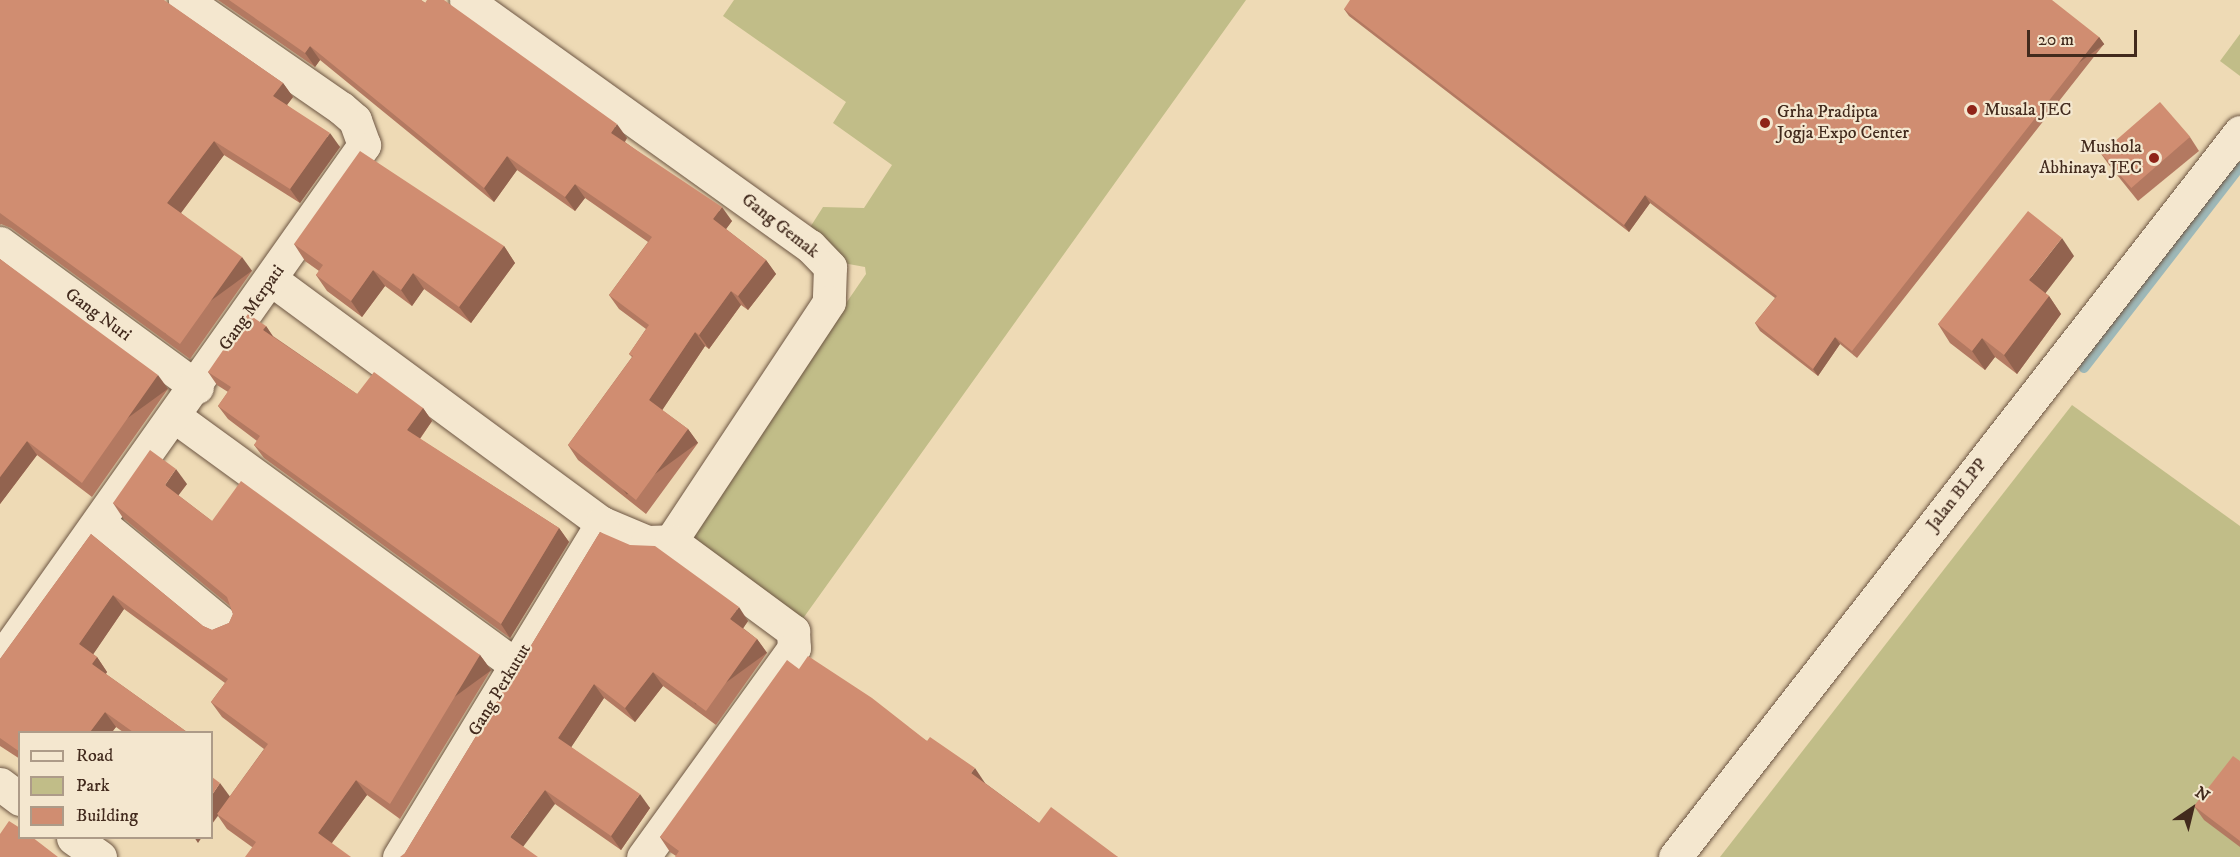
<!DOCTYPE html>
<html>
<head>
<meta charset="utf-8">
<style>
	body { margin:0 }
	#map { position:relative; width:2240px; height:857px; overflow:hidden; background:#eedab5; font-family:"IM FELL DW Pica",serif }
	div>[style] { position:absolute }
	.green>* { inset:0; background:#c1bd88 }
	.stream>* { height:10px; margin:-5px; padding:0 5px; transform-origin:5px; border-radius:5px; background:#9eb8b8 }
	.roads { filter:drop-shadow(0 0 2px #6d5643) drop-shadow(0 0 2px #6d5643) }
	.minor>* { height:33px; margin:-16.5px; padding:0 16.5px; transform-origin:16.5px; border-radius:16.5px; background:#f4e7cf }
	.tertiary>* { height:33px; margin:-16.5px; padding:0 16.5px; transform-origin:16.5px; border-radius:16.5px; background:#f4e7cf }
	.wall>* { inset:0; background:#b37961 }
	.shaded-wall>* { inset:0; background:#92634f; transform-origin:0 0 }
	.building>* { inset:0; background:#d08d71; transform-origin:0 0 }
	.dots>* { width:16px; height:16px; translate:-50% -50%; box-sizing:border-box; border:3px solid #f4e7cf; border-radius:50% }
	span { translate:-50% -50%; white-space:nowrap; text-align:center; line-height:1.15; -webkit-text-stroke:4.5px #f4e7cf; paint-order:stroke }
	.poi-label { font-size:18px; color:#422a1d }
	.left { translate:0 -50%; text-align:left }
	.right { translate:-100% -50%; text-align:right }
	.street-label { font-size:18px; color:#422a1d }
	.legend { position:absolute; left:18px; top:731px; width:195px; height:108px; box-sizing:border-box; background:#f4e7cf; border:2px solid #ad9b88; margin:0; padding:8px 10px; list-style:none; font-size:18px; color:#422a1d }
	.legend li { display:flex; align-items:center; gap:12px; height:30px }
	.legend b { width:30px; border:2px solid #ad9b88 }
	.north { position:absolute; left:2162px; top:779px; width:60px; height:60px; -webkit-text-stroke:4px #f4e7cf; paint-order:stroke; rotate:35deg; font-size:16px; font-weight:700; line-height:24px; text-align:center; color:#422a1d }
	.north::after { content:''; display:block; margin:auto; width:21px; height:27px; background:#422a1d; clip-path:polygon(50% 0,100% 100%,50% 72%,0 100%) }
	.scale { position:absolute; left:2027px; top:30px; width:110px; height:27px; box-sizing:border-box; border:3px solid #422a1d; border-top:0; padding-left:8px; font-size:18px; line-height:21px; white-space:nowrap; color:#422a1d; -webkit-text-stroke:4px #f4e7cf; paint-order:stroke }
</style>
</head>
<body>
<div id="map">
	<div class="green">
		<div style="clip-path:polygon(734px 0,1246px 0,799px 624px,689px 533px,866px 274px,865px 267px,843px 263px,809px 229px,823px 207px,864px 208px,892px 165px,833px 123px,846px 102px,723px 16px)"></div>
		<div style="clip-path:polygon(2240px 34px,2240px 76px,2220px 61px)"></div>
		<div style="clip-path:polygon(2072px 405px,2240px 526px,2240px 857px,1720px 857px)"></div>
	</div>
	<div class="stream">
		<div style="left:2084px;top:368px;width:254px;rotate:-52.2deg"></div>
	</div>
	<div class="roads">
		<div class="minor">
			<div style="left:466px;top:0;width:423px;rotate:35.6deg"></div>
			<div style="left:810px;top:246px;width:29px;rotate:46deg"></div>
			<div style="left:830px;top:267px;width:35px;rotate:92deg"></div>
			<div style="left:829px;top:302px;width:287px;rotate:123.5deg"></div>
			<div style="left:0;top:243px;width:244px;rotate:36.2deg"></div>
			<div style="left:272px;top:280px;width:410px;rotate:36.4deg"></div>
			<div style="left:602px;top:523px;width:49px;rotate:22.9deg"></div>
			<div style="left:647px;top:542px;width:24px;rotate:-2deg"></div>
			<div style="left:671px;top:541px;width:152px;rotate:36.4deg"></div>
			<div style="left:793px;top:631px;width:17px;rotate:87deg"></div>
			<div style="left:794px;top:648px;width:258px;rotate:125.8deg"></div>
			<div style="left:174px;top:416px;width:423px;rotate:36.1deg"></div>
			<div style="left:99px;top:522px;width:163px;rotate:39.5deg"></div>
			<div style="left:0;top:660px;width:631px;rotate:-54.75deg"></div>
			<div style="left:364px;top:145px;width:27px;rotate:-110deg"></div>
			<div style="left:355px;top:120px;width:18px;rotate:-139deg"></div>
			<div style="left:341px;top:108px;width:190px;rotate:-145.3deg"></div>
			<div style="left:399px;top:857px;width:391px;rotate:-58.7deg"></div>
			<div style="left:1675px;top:857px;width:919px;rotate:-52.07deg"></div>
		</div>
		<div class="tertiary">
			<div style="left:0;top:784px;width:25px;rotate:37deg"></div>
			<div style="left:73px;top:838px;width:33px;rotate:35deg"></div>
		</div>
	</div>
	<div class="wall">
		<div style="clip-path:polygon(0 0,169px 4px,283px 83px,293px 97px,287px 105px,340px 147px,300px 203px,224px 155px,181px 213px,252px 271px,190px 359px,11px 228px,1px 224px,0 225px)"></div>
		<div style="clip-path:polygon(218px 0,421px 0,627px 138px,625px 142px,732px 221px,726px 229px,766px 260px,776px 274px,748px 310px,741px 305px,709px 349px,705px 346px,662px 410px,688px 429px,698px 443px,646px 514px,578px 460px,568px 445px,632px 357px,629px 354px,646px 329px,619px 309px,609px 295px,648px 242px,585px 198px,575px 211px,517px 170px,494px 202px,320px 60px,315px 67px)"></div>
		<div style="clip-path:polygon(1344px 9px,2099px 37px,2104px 44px,1857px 358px,1840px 344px,1818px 376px,1760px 331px,1755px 323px,1775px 298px,1650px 203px,1629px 232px,1349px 16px)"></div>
		<div style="clip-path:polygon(2190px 137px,2199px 151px,2138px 201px,2109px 165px,2099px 151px)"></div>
		<div style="clip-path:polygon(294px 244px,504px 246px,515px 263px,471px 323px,424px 289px,412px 306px,385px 286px,362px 317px,327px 291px,316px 275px,319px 271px,305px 261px)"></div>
		<div style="clip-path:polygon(2074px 256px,2045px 293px,2049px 296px,2061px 314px,2017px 374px,1995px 357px,1985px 370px,1950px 343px,1938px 324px)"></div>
		<div style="clip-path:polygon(0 259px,168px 389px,92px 497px,37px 455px,0 504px)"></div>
		<div style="clip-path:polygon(266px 326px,273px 336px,357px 394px,423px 408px,432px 421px,420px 439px,559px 528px,569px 542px,510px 638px,264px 458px,254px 445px,257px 441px,228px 419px,218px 406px,228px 392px,217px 385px,208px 372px)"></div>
		<div style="clip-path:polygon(187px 484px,178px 495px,212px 521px,480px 655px,491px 670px,400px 819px,367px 795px,332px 843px,252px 847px,227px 829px,218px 816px,230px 796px,264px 749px,222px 717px,211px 702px,225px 683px,124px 609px,93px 654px,97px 657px,107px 672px,106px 674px,187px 732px,123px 732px,116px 727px,112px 732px,20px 732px,20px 759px,0 746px,0 659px,91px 534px,203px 626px,212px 630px,229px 623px,233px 614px,230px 606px,123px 518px,113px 503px)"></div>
		<div style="clip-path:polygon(600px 532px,748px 621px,743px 628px,757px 639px,767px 653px,716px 725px,663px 686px,635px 722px,604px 698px,571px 747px,650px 808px,621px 850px,555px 804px,405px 853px)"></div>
		<div style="clip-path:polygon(799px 669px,927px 741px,985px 783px,1039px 823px,1118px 857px,676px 856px,670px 852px,660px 837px)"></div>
		<div style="clip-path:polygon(2240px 761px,2240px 847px,2204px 820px,2194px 806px)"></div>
	</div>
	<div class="shaded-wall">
		<div style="left:2099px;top:37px;width:9px;height:400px;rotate:54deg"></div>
		<div style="clip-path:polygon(310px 46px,320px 60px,315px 67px,305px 53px)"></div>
		<div style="clip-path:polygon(283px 83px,293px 97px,283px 110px,273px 96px)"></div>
		<div style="clip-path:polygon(617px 124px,627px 138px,621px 147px,611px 133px)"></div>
		<div style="clip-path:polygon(330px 133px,340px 147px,300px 203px,290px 189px)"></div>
		<div style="clip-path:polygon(214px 141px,224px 155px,177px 218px,167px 203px)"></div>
		<div style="clip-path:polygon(507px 156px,517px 170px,494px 202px,484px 188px)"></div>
		<div style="clip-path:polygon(575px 184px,585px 198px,575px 211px,565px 197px)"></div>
		<div style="clip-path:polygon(1645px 195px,1650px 203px,1629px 232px,1624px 225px)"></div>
		<div style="clip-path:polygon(722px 207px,732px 221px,723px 233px,713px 219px)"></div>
		<div style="clip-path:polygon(2062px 238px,2074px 256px,2041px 299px,2029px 280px)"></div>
		<div style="clip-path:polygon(504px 246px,515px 263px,471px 323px,459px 307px)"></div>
		<div style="left:242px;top:257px;width:17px;height:107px;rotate:54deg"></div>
		<div style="clip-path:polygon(766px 260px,776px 274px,748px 310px,738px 296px)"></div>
		<div style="clip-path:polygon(373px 270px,385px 286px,362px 317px,351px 301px)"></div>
		<div style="clip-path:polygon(413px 273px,424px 289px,412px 306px,401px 290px)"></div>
		<div style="clip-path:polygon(731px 291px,741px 305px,709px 349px,699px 335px)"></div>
		<div style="clip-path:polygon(2049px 296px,2061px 314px,2017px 374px,2004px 355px)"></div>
		<div style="clip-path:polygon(266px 326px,275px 340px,263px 330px)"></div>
		<div style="clip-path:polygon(695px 332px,705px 346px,659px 415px,649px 400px)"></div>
		<div style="clip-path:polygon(1835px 337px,1840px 344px,1818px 376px,1813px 369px)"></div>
		<div style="clip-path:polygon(1982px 338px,1995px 357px,1985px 370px,1972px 351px)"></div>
		<div style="left:158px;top:375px;width:17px;height:132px;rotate:54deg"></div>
		<div style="clip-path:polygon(423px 408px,432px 421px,416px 444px,407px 430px)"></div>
		<div style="left:688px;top:429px;width:17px;height:88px;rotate:54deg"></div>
		<div style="clip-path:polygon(27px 441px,37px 455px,0 504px,0 477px)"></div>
		<div style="clip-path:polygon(176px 469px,187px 484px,175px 500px,165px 485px)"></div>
		<div style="clip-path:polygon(559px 528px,569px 542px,510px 638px,501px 624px)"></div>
		<div style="clip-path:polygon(113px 595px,124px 609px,90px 659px,79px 644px)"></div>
		<div style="clip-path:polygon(739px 607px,748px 621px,740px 633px,730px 619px)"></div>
		<div style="left:757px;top:639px;width:17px;height:88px;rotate:54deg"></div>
		<div style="left:480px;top:655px;width:19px;height:174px;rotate:54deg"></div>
		<div style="clip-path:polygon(97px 657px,107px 672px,102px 678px,92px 664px)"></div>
		<div style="clip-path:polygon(653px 672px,663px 686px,635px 722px,625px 708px)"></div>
		<div style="clip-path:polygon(594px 684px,604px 698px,568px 752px,558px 738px)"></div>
		<div style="clip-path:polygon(105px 712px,116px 727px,112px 732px,90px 732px)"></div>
		<div style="clip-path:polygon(975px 768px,985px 783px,981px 788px,971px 773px)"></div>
		<div style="clip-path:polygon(356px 780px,367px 795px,328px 848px,318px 833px)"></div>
		<div style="clip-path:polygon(220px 783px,231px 798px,212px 824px,212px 795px)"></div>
		<div style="clip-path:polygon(545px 790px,555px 804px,520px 851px,510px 837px)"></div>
		<div style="clip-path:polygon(640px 794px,650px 808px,621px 850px,611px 836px)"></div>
		<div style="clip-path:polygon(194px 837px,202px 837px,198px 843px)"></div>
	</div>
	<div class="building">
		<div style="clip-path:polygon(0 0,164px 0,283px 83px,273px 96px,330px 133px,290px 189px,214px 141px,167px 203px,242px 257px,180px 344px,0 213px)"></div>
		<div style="clip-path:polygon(229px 0,421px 0,425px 3px,427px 0,444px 0,617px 124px,611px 133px,722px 207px,713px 219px,766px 260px,738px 296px,731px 291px,699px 335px,695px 332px,649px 400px,688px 429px,636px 500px,568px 445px,633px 356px,629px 354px,649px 325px,609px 295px,652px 237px,575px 184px,565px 197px,507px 156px,484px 188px,310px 46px,305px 53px)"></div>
		<div style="clip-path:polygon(1350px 0,2052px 0,2099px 37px,1852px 351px,1835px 337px,1813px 369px,1755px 323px,1777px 296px,1645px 195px,1624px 225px,1344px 9px)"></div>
		<div style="left:2160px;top:102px;width:46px;height:78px;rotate:49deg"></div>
		<div style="clip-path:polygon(360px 151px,504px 246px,459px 307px,413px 273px,401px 290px,373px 270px,351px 301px,316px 275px,323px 265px,294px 244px)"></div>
		<div style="clip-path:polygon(2028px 211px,2062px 238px,2029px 280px,2049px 296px,2004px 355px,1982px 338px,1972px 351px,1938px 324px)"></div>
		<div style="clip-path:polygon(0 259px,158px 375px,82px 483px,27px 441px,0 477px)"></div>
		<div style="clip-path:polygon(248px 314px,266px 326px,263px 330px,357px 394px,374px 372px,423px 408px,407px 430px,559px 528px,501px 624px,254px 445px,260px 436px,218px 406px,231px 387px,208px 372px)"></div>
		<div style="clip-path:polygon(150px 450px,176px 469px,165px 485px,212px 521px,241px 481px,480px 655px,390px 804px,356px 780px,318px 833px,351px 857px,245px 857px,256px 842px,217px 814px,268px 744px,211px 702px,228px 679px,113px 595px,79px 644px,97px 657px,92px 664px,187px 732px,133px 732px,105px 712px,90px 732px,20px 732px,20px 752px,0 738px,0 659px,91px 534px,203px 626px,212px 630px,229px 623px,233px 614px,227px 597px,113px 503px)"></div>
		<div style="clip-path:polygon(600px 532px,630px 545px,655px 546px,739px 607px,730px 619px,757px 639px,706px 711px,653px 672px,625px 708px,594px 684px,558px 738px,640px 794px,611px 836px,545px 790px,510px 837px,538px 857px,400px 857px,405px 853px)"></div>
		<div style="clip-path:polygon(808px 656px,872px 698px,927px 741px,930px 737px,975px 768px,971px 773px,1039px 823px,1051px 807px,1118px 857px,675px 857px,679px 851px,660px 837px,787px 660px,799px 669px)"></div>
		<div style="clip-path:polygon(2233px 756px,2240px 761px,2240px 841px,2194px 806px)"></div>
		<div style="clip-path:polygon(212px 777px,220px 783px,212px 795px)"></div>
		<div style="clip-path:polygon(9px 821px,20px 828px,20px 837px,32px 837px,58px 857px,0 857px,0 834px)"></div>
	</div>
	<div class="dots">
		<div style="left:1972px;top:110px;background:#8f2418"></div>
		<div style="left:1765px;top:123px;background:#8f2418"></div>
		<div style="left:2154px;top:158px;background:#8f2418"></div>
	</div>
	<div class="poi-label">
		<span class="left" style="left:1984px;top:110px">Musala JEC</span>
		<span class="left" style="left:1777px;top:123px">Grha Pradipta<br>Jogja Expo Center</span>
		<span class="right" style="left:2142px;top:158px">Mushola<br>Abhinaya JEC</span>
	</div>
	<div class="street-label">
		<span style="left:780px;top:226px;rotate:38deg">Gang Gemak</span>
		<span style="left:252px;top:308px;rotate:-55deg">Gang Merpati</span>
		<span style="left:98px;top:315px;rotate:36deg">Gang Nuri</span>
		<span style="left:1957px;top:495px;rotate:-52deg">Jalan BLPP</span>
		<span style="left:500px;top:690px;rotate:-59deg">Gang Perkutut</span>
	</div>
	<ul class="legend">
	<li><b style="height:8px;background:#f4e7cf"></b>Road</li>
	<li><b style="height:16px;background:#c1bd88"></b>Park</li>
	<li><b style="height:16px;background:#d08d71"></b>Building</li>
	</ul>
	<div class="north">N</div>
	<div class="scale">20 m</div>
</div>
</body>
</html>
